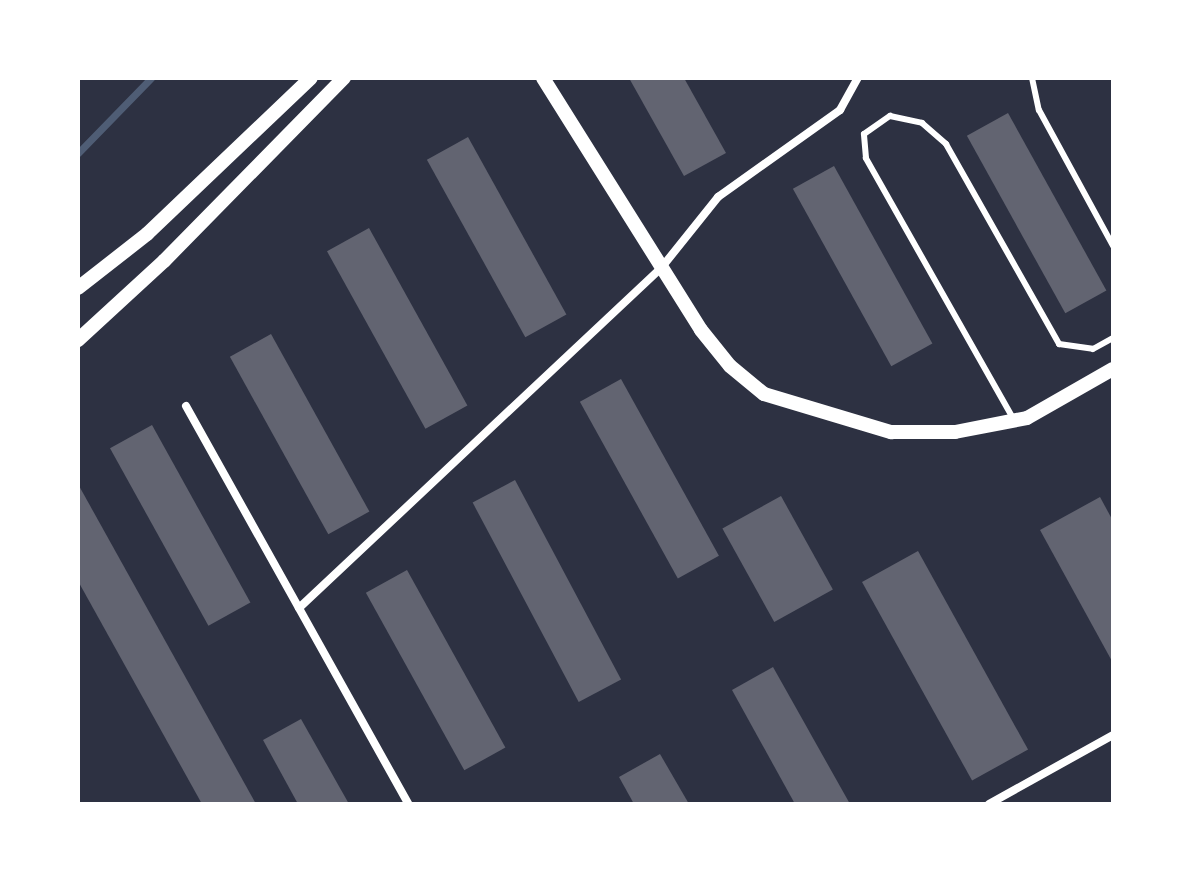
<!DOCTYPE html>
<html>
<head>
<meta charset="utf-8">
<style>
	body { margin:0 }
	#map { position:relative; width:1191px; height:882px; overflow:hidden; background:#2d3142; font-family:Raleway,sans-serif }
	div>[style] { position:absolute }
	.stream>* { height:7px; margin:-3.5px; padding:0 3.5px; transform-origin:3.5px; border-radius:3.5px; background:#4f5d75 }
	.building>* { inset:0; background:#626471; transform-origin:0 0 }
	.service>* { height:6px; margin:-3px; padding:0 3px; transform-origin:3px; border-radius:3px; background:#fff }
	.minor>* { height:8px; margin:-4px; padding:0 4px; transform-origin:4px; border-radius:4px; background:#fff }
	.tertiary>* { height:14px; margin:-7px; padding:0 7px; transform-origin:7px; border-radius:7px; background:#fff }
	span { translate:-50% -50%; white-space:nowrap; text-align:center; line-height:1.15; -webkit-text-stroke:8px #fff; paint-order:stroke }
	.frame { position:absolute; inset:0; border:80px solid #fff; pointer-events:none }
</style>
</head>
<body>
<div id="map">
	<div class="stream">
		<div style="left:78px;top:153px;width:105px;rotate:-45.8deg"></div>
	</div>
	<div class="building">
		<div style="clip-path:polygon(629px 78px,684px 78px,726px 153px,684px 176px)"></div>
		<div style="left:1008px;top:113px;width:203px;height:47px;rotate:61deg"></div>
		<div style="left:468px;top:137px;width:203px;height:47px;rotate:61deg"></div>
		<div style="left:834px;top:166px;width:203px;height:47px;rotate:61deg"></div>
		<div style="left:369px;top:228px;width:203px;height:48px;rotate:61deg"></div>
		<div style="left:271px;top:334px;width:203px;height:47px;rotate:61deg"></div>
		<div style="left:621px;top:379px;width:202px;height:47px;rotate:61deg"></div>
		<div style="left:152px;top:425px;width:203px;height:48px;rotate:61deg"></div>
		<div style="left:515px;top:480px;width:226px;height:48px;rotate:62deg"></div>
		<div style="clip-path:polygon(78px 484px,256px 804px,202px 804px,78px 581px)"></div>
		<div style="left:781px;top:496px;width:107px;height:67px;rotate:61deg"></div>
		<div style="clip-path:polygon(1100px 497px,1113px 521px,1113px 663px,1040px 530px)"></div>
		<div style="left:918px;top:551px;width:227px;height:64px;rotate:61deg"></div>
		<div style="left:407px;top:570px;width:203px;height:47px;rotate:61deg"></div>
		<div style="clip-path:polygon(773px 667px,850px 804px,795px 804px,732px 690px)"></div>
		<div style="clip-path:polygon(301px 719px,349px 804px,298px 804px,263px 740px)"></div>
		<div style="clip-path:polygon(660px 754px,689px 804px,634px 804px,619px 777px)"></div>
	</div>
	<div class="service">
		<div style="left:1032px;top:78px;width:33px;rotate:78deg"></div>
		<div style="left:1039px;top:110px;width:155px;rotate:61.4deg"></div>
		<div style="left:1014px;top:420px;width:301px;rotate:-119.5deg"></div>
		<div style="left:866px;top:158px;width:24px;rotate:-95deg"></div>
		<div style="left:864px;top:134px;width:32px;rotate:-35deg"></div>
		<div style="left:890px;top:116px;width:33px;rotate:12deg"></div>
		<div style="left:922px;top:123px;width:32px;rotate:41deg"></div>
		<div style="left:946px;top:144px;width:230px;rotate:60.5deg"></div>
		<div style="left:1059px;top:344px;width:34px;rotate:8deg"></div>
		<div style="left:1093px;top:349px;width:23px;rotate:-29deg"></div>
	</div>
	<div class="minor">
		<div style="left:186px;top:406px;width:456px;rotate:60.8deg"></div>
		<div style="left:299px;top:608px;width:498px;rotate:-43.2deg"></div>
		<div style="left:662px;top:267px;width:90px;rotate:-51.3deg"></div>
		<div style="left:718px;top:197px;width:150px;rotate:-35.5deg"></div>
		<div style="left:840px;top:110px;width:37px;rotate:-61deg"></div>
		<div style="left:989px;top:804px;width:142px;rotate:-29.1deg"></div>
	</div>
	<div class="tertiary">
		<div style="left:543px;top:78px;width:297px;rotate:57.9deg"></div>
		<div style="left:701px;top:330px;width:46px;rotate:51.1deg"></div>
		<div style="left:730px;top:366px;width:44px;rotate:39.5deg"></div>
		<div style="left:764px;top:394px;width:133px;rotate:16.7deg"></div>
		<div style="left:891px;top:432px;width:64px"></div>
		<div style="left:955px;top:432px;width:73px;rotate:-11deg"></div>
		<div style="left:1027px;top:418px;width:99px;rotate:-29.7deg"></div>
		<div style="left:78px;top:288px;width:88px;rotate:-38deg"></div>
		<div style="left:147px;top:234px;width:226px;rotate:-43.6deg"></div>
		<div style="left:78px;top:340px;width:117px;rotate:-42.6deg"></div>
		<div style="left:164px;top:261px;width:257px;rotate:-45.5deg"></div>
	</div>
	<div class="frame"></div>
</div>
</body>
</html>
